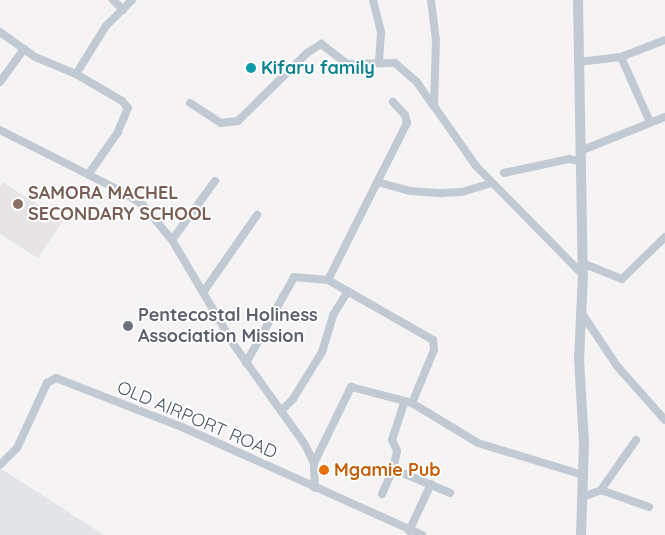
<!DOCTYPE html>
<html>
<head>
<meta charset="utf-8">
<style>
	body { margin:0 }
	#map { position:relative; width:665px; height:535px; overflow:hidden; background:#f5f3f3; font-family:Quicksand,sans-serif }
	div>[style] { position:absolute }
	.education>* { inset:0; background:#e6e4e5 }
	.airport>* { inset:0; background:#e2e4e7 }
	.minor>* { height:8px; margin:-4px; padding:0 4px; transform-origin:4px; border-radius:4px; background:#c1cad2 }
	.tertiary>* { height:10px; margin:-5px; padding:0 5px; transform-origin:5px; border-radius:5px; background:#c1cad2 }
	.dots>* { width:14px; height:14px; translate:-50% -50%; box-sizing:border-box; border:2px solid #fff; border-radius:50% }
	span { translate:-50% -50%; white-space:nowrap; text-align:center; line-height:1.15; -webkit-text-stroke:4px #fff; paint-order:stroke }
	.culture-label { font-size:18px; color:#0d838f; font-weight:700 }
	.left { translate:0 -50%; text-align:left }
	.education-label { font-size:18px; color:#785e54; font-weight:700 }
	.worship-label { font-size:18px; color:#5b616d; font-weight:700 }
	.street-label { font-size:18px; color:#4a5661 }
	.food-label { font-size:18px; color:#c56008; font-weight:700 }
</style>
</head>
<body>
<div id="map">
	<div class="education">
		<div style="clip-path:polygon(3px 182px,63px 221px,38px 258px,0 234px,0 187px)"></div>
	</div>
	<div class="airport">
		<div style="clip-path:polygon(0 468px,104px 535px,0 535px)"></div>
	</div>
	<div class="minor">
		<div style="left:113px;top:0;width:14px;rotate:45deg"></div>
		<div style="left:373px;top:0;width:34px;rotate:76deg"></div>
		<div style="left:381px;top:33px;width:28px;rotate:94deg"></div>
		<div style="left:431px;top:0;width:40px;rotate:82.9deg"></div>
		<div style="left:436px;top:40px;width:66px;rotate:91.7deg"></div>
		<div style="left:434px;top:106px;width:73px;rotate:55deg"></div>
		<div style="left:476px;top:166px;width:153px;rotate:45.5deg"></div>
		<div style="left:0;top:32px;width:43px;rotate:35.5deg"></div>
		<div style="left:35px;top:57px;width:44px;rotate:22.5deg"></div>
		<div style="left:76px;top:74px;width:53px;rotate:30.4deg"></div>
		<div style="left:122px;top:101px;width:9px;rotate:49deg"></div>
		<div style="left:128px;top:108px;width:26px;rotate:113deg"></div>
		<div style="left:118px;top:132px;width:52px;rotate:124.9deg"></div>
		<div style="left:621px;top:57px;width:71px;rotate:66deg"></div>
		<div style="left:578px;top:62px;width:43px;rotate:-6.6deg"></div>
		<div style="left:621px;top:57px;width:47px;rotate:-21.1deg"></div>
		<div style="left:76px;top:74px;width:57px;rotate:-58deg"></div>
		<div style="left:106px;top:26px;width:37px;rotate:-45deg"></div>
		<div style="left:0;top:82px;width:41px;rotate:-54deg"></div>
		<div style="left:190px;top:103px;width:37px;rotate:33deg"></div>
		<div style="left:221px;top:123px;width:17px;rotate:-7deg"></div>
		<div style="left:238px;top:121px;width:97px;rotate:-44.6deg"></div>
		<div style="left:307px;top:53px;width:17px;rotate:-33deg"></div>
		<div style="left:321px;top:44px;width:34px;rotate:37deg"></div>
		<div style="left:348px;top:64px;width:47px;rotate:-1.2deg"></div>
		<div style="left:395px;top:63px;width:28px;rotate:41deg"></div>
		<div style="left:416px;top:81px;width:29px;rotate:55deg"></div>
		<div style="left:0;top:130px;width:138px;rotate:26.8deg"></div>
		<div style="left:123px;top:192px;width:24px;rotate:33deg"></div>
		<div style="left:143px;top:205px;width:45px;rotate:50.4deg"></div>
		<div style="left:172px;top:240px;width:122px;rotate:59.4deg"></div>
		<div style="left:234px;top:345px;width:120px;rotate:54.5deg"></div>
		<div style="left:304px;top:443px;width:22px;rotate:63deg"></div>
		<div style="left:314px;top:463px;width:25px;rotate:88deg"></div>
		<div style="left:580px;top:151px;width:92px;rotate:-21.8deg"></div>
		<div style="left:504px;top:173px;width:66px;rotate:-12.2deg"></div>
		<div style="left:569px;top:159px;width:11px;rotate:10deg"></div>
		<div style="left:377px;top:182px;width:34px;rotate:15deg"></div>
		<div style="left:410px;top:191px;width:32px;rotate:4deg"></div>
		<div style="left:442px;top:193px;width:20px;rotate:-3deg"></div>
		<div style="left:462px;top:192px;width:30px;rotate:-17deg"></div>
		<div style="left:172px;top:240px;width:73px;rotate:-53.9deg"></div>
		<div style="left:582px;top:263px;width:43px;rotate:21.8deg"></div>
		<div style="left:622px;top:279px;width:60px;rotate:-44.3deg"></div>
		<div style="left:328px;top:280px;width:176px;rotate:-63.3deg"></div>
		<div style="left:407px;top:123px;width:8px;rotate:-104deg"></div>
		<div style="left:405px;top:115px;width:18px;rotate:-133deg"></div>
		<div style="left:204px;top:291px;width:93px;rotate:-55.1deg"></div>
		<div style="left:581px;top:312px;width:65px;rotate:56.3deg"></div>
		<div style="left:617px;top:366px;width:72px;rotate:48.4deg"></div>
		<div style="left:246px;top:363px;width:98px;rotate:-60.8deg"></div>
		<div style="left:294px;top:277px;width:34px;rotate:5deg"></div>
		<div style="left:328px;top:280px;width:121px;rotate:29.7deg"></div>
		<div style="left:433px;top:340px;width:10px;rotate:84deg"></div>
		<div style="left:434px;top:350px;width:57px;rotate:112.5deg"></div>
		<div style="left:412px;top:403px;width:77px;rotate:31.2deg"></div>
		<div style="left:478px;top:443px;width:110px;rotate:16.9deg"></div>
		<div style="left:281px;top:411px;width:17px;rotate:-45deg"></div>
		<div style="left:293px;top:399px;width:55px;rotate:-58.3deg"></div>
		<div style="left:322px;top:352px;width:39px;rotate:-73deg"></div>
		<div style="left:333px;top:315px;width:28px;rotate:-58deg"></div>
		<div style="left:314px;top:463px;width:85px;rotate:-64deg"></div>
		<div style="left:351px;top:387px;width:63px;rotate:14.7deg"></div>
		<div style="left:0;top:465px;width:24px;rotate:-45deg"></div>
		<div style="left:17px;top:448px;width:72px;rotate:-65.2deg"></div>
		<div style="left:47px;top:383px;width:10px;rotate:-29deg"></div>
		<div style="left:56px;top:378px;width:135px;rotate:21.3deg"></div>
		<div style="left:182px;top:427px;width:263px;rotate:24.2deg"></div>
		<div style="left:393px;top:469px;width:62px;rotate:22.8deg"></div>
		<div style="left:601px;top:490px;width:61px;rotate:-55deg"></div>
		<div style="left:382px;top:494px;width:27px;rotate:-66deg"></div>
		<div style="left:393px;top:469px;width:18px;rotate:-77deg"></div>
		<div style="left:397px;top:451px;width:12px;rotate:-114deg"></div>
		<div style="left:392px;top:440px;width:40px;rotate:-72deg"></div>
		<div style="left:583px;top:497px;width:19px;rotate:-21deg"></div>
		<div style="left:601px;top:490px;width:51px;rotate:19.5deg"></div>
		<div style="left:409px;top:531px;width:52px;rotate:-64.9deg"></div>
	</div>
	<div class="tertiary">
		<div style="left:578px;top:0;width:275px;rotate:89deg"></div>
		<div style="left:583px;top:275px;width:84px;rotate:92.7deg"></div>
		<div style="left:579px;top:359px;width:85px;rotate:86.6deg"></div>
		<div style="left:584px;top:444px;width:91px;rotate:91.9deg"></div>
	</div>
	<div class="dots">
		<div style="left:251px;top:68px;background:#0f9aa8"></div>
		<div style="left:18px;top:204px;background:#8d6e63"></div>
		<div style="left:128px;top:326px;background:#6b7280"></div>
		<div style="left:324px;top:470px;background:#e8710a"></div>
	</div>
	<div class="culture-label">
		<span class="left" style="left:261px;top:68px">Kifaru family</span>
	</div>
	<div class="education-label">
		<span class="left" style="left:28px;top:204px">SAMORA MACHEL<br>SECONDARY SCHOOL</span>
	</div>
	<div class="worship-label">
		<span class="left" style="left:138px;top:326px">Pentecostal Holiness<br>Association Mission</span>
	</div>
	<div class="street-label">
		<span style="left:197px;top:420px;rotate:23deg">OLD AIRPORT ROAD</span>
	</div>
	<div class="food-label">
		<span class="left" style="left:334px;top:470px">Mgamie Pub</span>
	</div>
</div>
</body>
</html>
